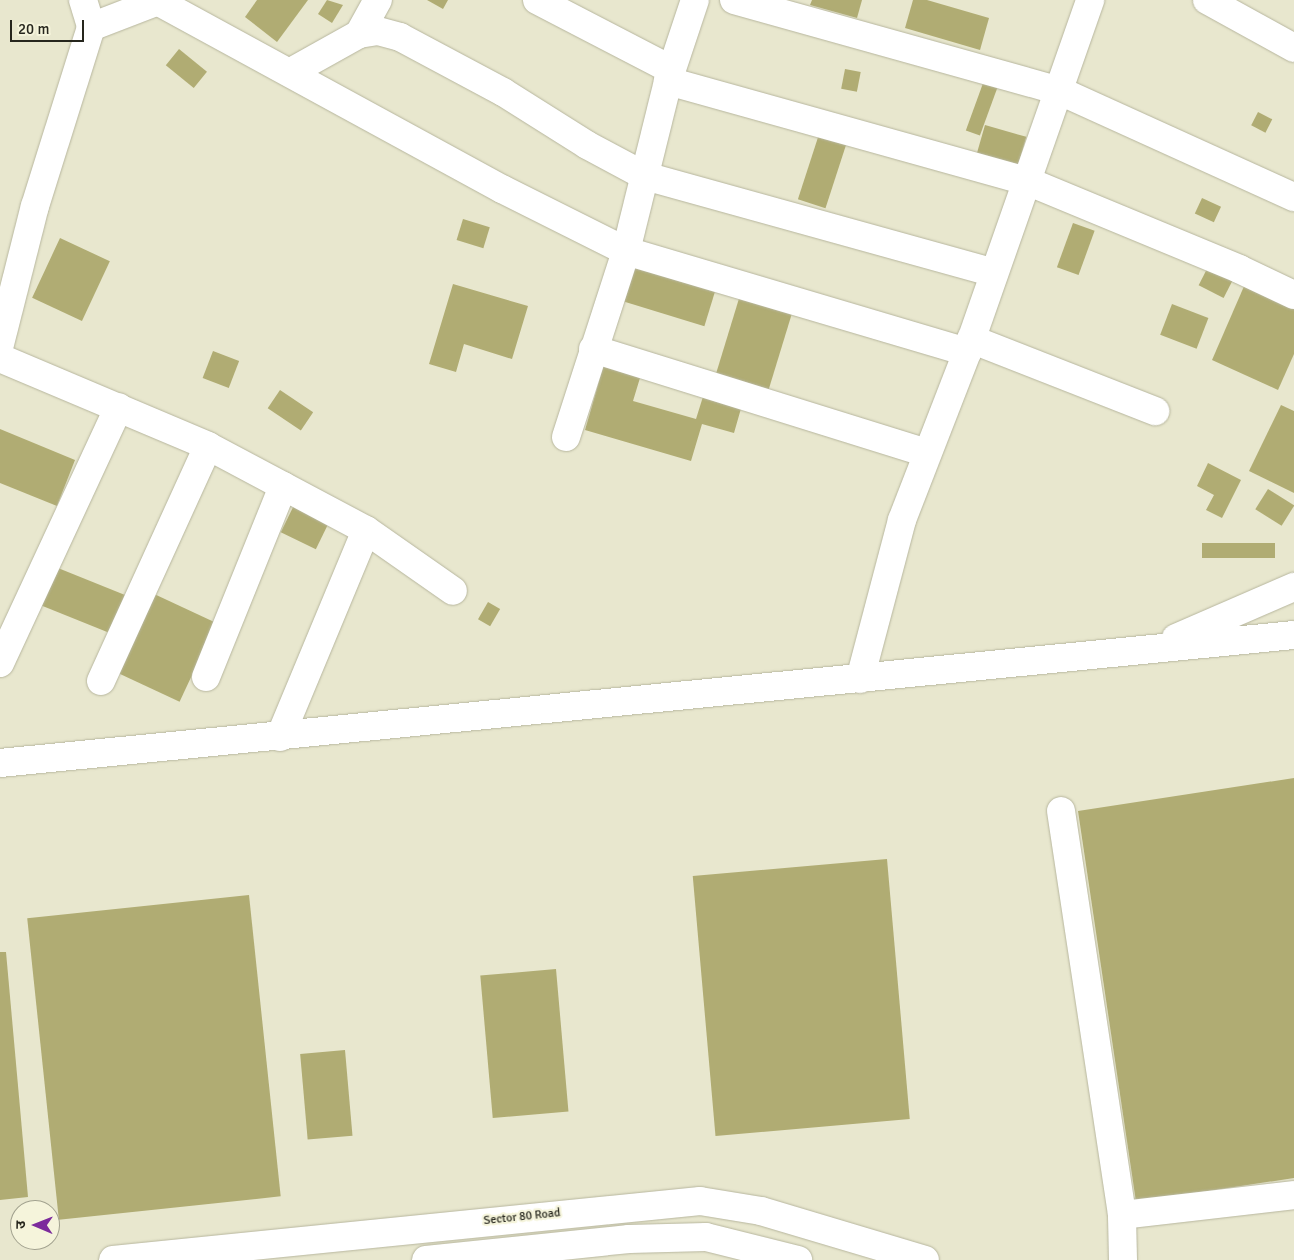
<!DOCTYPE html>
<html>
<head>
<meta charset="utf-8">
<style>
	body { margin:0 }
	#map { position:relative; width:1294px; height:1260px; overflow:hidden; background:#e8e7ce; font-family:Signika,"Noto Sans Devanagari",sans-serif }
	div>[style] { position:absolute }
	.building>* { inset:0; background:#b0ac73; transform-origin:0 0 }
	.roads { filter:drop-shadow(0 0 1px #b7b69e) drop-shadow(0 0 1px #b7b69e) }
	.minor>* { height:28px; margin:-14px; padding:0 14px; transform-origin:14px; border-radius:14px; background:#fff }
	span { translate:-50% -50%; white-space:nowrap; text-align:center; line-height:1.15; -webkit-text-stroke:4.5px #f5f4db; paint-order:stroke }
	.street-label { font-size:12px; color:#26261d }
	.north { position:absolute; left:10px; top:1200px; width:50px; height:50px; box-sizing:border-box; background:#f5f4db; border:1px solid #a2a28f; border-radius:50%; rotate:271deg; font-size:14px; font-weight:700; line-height:20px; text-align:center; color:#26261d }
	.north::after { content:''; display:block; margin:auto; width:18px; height:22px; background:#7c2b9c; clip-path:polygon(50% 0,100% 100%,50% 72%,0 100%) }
	.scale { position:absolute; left:10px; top:20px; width:74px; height:22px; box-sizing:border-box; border:2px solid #26261d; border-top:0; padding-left:6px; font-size:15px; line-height:18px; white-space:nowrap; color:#26261d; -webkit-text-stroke:4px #f5f4db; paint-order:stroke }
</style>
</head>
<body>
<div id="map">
	<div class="building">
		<div style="clip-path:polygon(257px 0,308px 0,277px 42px,245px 17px)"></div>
		<div style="clip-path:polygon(327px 0,343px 5px,332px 23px,318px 14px)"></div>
		<div style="clip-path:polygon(427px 0,448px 0,443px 9px)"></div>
		<div style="clip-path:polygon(812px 0,862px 0,857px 18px,810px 5px)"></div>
		<div style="clip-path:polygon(913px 0,927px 0,989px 18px,980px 50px,905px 28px)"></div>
		<div style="left:179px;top:49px;width:36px;height:21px;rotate:39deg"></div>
		<div style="left:845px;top:69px;width:16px;height:20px;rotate:11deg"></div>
		<div style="left:986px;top:75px;width:15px;height:59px;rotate:20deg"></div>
		<div style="left:1258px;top:112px;width:16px;height:15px;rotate:27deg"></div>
		<div style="left:822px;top:125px;width:29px;height:78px;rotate:18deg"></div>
		<div style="left:985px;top:125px;width:43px;height:33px;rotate:16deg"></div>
		<div style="left:1202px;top:198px;width:21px;height:17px;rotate:25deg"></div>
		<div style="left:463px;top:219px;width:28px;height:22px;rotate:17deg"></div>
		<div style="left:1073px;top:223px;width:23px;height:47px;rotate:20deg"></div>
		<div style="left:60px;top:238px;width:55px;height:66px;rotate:25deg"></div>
		<div style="left:635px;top:259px;width:86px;height:44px;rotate:17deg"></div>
		<div style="left:1210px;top:263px;width:28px;height:25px;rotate:27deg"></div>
		<div style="clip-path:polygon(453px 284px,528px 306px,512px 359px,464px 344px,456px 372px,429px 364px)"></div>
		<div style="clip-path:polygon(1245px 284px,1294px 306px,1294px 354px,1278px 390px,1212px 360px)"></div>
		<div style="left:741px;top:292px;width:55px;height:91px;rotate:17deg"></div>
		<div style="left:1172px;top:304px;width:39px;height:33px;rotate:21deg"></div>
		<div style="left:213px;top:351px;width:28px;height:29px;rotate:21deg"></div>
		<div style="clip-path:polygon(606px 357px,643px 368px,633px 401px,696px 419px,706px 387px,744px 398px,734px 433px,702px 424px,691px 461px,585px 430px)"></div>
		<div style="left:280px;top:390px;width:40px;height:22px;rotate:34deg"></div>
		<div style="clip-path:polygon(1281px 405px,1294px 411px,1294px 493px,1249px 471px)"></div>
		<div style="clip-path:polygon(0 429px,75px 460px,57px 506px,0 483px)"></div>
		<div style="clip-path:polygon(1208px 463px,1241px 480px,1222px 518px,1206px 510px,1214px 495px,1197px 486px)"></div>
		<div style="left:1268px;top:489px;width:31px;height:24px;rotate:32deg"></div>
		<div style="left:297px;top:499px;width:39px;height:37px;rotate:26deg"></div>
		<div style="left:1275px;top:543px;width:15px;height:73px;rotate:90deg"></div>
		<div style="left:53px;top:566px;width:81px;height:41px;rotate:22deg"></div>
		<div style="left:152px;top:593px;width:71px;height:87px;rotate:25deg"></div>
		<div style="left:488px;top:602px;width:14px;height:20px;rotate:30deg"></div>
		<div style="clip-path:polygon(1294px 778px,1294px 1178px,1136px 1202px,1078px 811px)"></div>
		<div style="left:887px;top:859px;width:261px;height:195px;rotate:85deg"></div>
		<div style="left:249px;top:895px;width:303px;height:223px;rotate:84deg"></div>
		<div style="clip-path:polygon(0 952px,6px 952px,28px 1197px,0 1200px)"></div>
		<div style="left:556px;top:969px;width:143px;height:76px;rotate:85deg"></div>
		<div style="left:345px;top:1050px;width:86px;height:45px;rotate:85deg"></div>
	</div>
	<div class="roads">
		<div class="minor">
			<div style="left:83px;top:0;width:28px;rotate:73deg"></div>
			<div style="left:537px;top:0;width:152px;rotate:27.4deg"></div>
			<div style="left:734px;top:0;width:338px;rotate:15.6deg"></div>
			<div style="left:1060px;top:91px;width:257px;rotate:24.4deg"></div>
			<div style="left:1207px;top:0;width:99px;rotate:28.9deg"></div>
			<div style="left:159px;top:2px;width:391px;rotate:28.6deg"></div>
			<div style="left:502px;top:189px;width:139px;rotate:26.6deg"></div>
			<div style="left:626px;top:251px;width:356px;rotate:16.5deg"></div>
			<div style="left:359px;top:34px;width:39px;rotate:-61deg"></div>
			<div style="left:291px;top:72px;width:78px;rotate:-29.2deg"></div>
			<div style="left:359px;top:34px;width:19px;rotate:-9deg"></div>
			<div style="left:378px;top:31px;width:23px;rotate:15deg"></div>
			<div style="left:400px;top:37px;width:117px;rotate:28.1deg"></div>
			<div style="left:503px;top:92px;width:99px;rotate:32.2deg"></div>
			<div style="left:587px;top:145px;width:66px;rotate:28.1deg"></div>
			<div style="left:645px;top:176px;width:362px;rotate:15.5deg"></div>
			<div style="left:668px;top:81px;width:373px;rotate:15.6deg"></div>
			<div style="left:1027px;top:181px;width:230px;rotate:22.5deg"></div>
			<div style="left:1239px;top:269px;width:61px;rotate:25.3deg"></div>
			<div style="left:971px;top:339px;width:198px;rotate:21.4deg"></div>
			<div style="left:0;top:344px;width:142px;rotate:-75.8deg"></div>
			<div style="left:35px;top:206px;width:188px;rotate:-72.6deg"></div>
			<div style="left:91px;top:27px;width:75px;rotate:-21.1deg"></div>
			<div style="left:593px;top:349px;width:350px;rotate:17.3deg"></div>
			<div style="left:0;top:358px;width:226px;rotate:22.9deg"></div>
			<div style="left:208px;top:446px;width:179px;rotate:28deg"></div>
			<div style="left:366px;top:530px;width:106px;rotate:35deg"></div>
			<div style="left:566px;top:437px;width:195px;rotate:-72.1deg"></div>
			<div style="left:626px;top:251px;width:175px;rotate:-76.1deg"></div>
			<div style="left:668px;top:81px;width:85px;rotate:-71.6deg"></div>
			<div style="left:1176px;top:638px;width:129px;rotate:-23.4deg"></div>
			<div style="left:0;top:663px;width:282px;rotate:-65.1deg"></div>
			<div style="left:206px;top:677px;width:206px;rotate:-68deg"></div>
			<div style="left:860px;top:679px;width:164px;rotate:-75.2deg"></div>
			<div style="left:902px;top:520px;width:180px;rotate:-68.8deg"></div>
			<div style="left:967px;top:352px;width:373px;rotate:-70.7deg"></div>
			<div style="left:101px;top:681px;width:258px;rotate:-65.5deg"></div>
			<div style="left:280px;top:737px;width:224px;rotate:-67.4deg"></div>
			<div style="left:0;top:763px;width:1300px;rotate:-5.65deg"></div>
			<div style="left:1061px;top:811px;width:409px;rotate:81.4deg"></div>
			<div style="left:113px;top:1260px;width:590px;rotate:-5.74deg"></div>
			<div style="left:700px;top:1201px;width:62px;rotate:9.3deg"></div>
			<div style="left:761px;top:1211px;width:171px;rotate:16.6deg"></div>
			<div style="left:426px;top:1260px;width:204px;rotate:-5.9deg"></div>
			<div style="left:629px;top:1239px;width:77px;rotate:-1.5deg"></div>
			<div style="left:706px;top:1237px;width:95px;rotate:14deg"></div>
			<div style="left:1123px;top:1260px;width:45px;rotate:-91.3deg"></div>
			<div style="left:1122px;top:1215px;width:173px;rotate:-6.6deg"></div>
		</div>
	</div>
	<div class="street-label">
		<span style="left:522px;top:1217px;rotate:-6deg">Sector 80 Road</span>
	</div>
	<div class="north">उ</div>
	<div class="scale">20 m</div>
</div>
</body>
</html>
